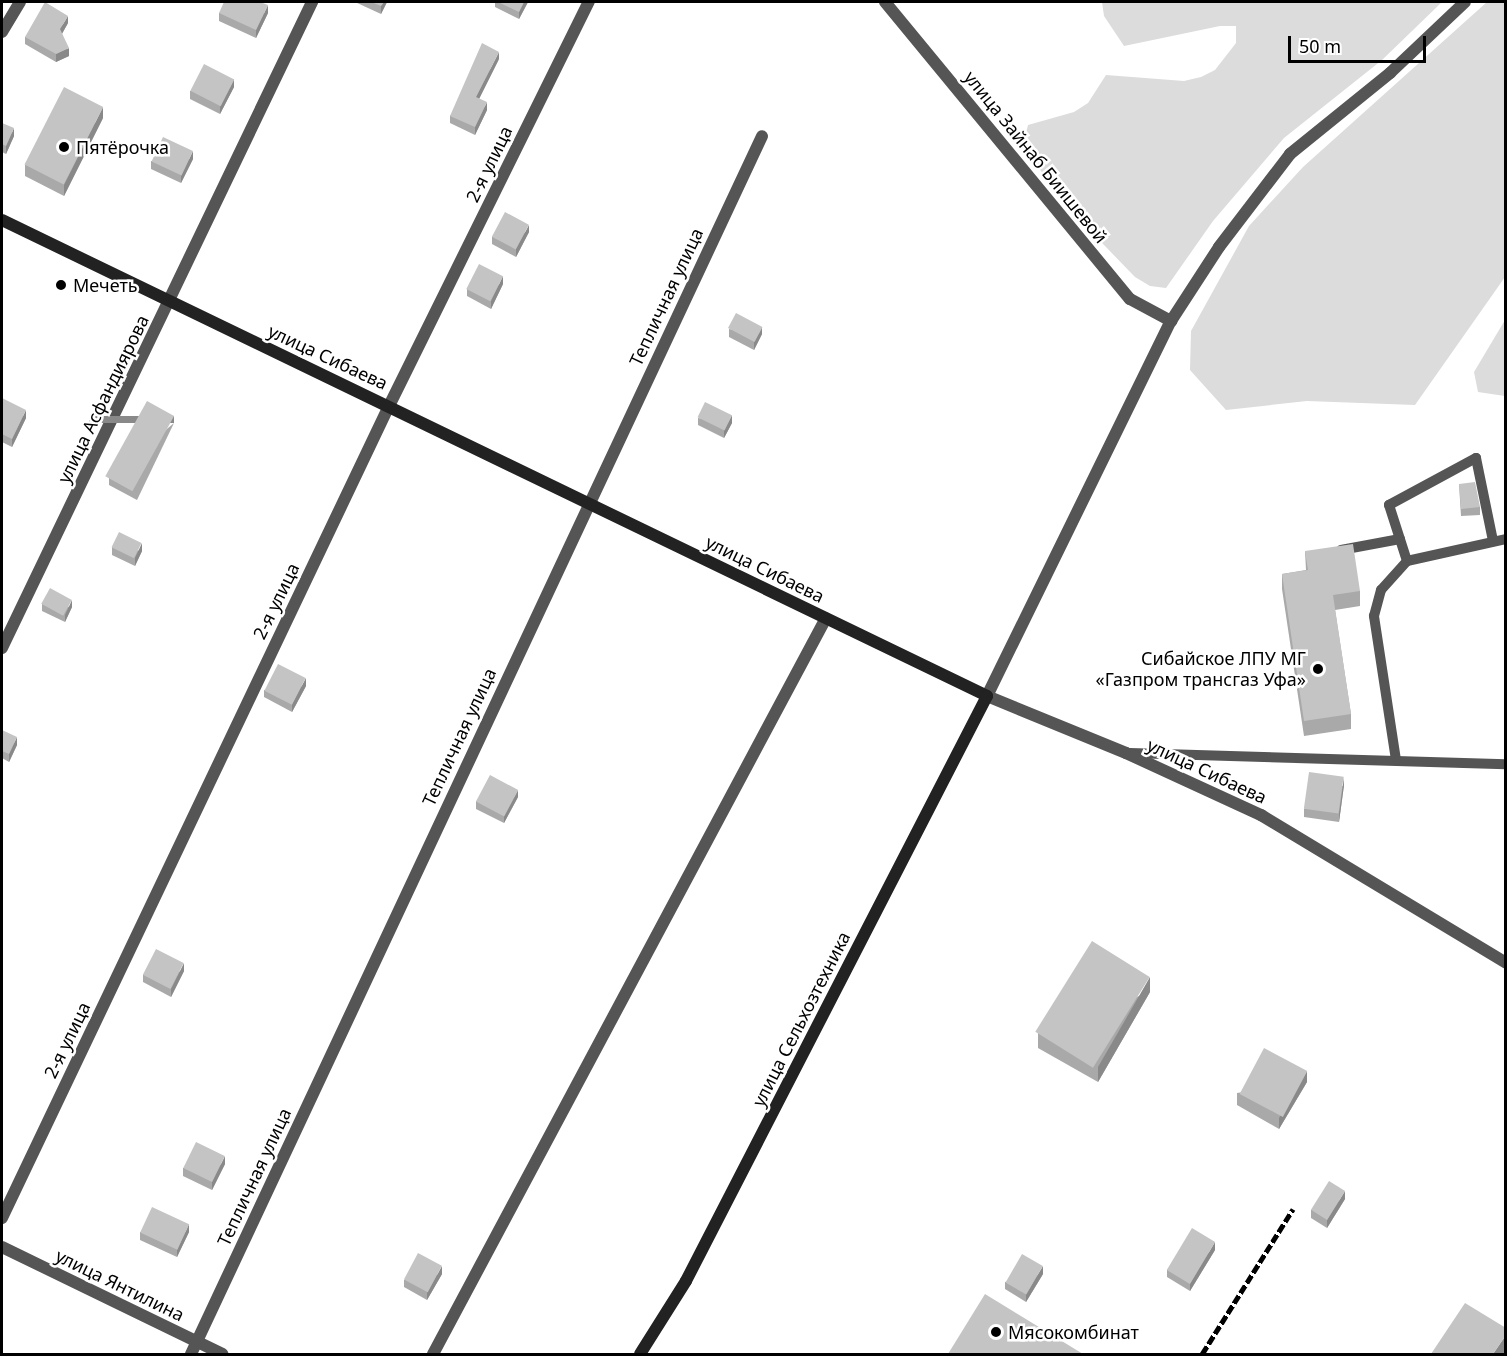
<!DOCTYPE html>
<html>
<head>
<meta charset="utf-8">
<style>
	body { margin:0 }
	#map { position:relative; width:1507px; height:1356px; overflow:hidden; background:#fff; font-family:"Noto Sans",sans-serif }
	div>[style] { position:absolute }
	.green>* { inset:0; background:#dcdcdc }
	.service>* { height:10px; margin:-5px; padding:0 5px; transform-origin:5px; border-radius:5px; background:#555 }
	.minor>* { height:12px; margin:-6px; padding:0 6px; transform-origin:6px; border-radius:6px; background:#555 }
	.tertiary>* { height:12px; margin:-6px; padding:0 6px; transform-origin:6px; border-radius:6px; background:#555 }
	.secondary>* { height:12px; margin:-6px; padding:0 6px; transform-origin:6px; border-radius:6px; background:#222 }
	.rail>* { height:4.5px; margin-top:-2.25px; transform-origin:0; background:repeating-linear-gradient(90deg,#000 0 9px,transparent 0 12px) }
	.wall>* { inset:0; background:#a9a9a9 }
	.shaded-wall>* { inset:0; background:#898989; transform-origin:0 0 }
	.building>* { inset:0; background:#c4c4c4; transform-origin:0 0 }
	.dots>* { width:16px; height:16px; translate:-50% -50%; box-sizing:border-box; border:3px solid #fff; border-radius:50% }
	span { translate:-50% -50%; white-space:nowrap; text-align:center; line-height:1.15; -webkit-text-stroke:5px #fff; paint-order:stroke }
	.poi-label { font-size:18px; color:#000 }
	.left { translate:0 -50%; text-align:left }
	.right { translate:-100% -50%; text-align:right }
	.street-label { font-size:18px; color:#000 }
	.frame { position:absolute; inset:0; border:3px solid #000; pointer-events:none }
	.scale { position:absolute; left:1288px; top:36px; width:138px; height:27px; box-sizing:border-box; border:3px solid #000; border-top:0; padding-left:8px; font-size:18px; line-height:21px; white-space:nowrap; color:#000; -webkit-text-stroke:4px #fff; paint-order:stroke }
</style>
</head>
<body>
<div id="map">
	<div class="green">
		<div style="clip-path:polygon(1102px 2px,1442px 2px,1382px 60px,1284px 138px,1213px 221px,1166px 288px,1150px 286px,1135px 277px,1074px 214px,1031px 158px,1024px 141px,1028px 125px,1074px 112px,1088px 103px,1106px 75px,1184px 81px,1201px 77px,1215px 70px,1236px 43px,1236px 26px,1220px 26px,1124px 46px,1104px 16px)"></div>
		<div style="clip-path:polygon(1487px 2px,1505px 2px,1505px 277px,1415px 405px,1307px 401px,1226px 410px,1190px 370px,1191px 331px,1249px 226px,1303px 167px)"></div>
		<div style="clip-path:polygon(1505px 320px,1505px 396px,1478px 392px,1474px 372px)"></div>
	</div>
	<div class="service">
		<div style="left:1341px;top:550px;width:60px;rotate:-10.6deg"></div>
		<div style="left:1407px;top:561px;width:59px;rotate:-107.8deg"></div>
		<div style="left:1389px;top:505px;width:99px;rotate:-28.4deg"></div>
		<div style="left:1476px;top:458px;width:85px;rotate:78.4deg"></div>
		<div style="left:1130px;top:753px;width:376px;rotate:1.7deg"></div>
		<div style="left:1396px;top:760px;width:146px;rotate:-98.7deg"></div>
		<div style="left:1374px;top:616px;width:27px;rotate:-75deg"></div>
		<div style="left:1381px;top:590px;width:39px;rotate:-48deg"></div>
		<div style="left:1407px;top:561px;width:101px;rotate:-12.5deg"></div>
	</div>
	<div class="minor">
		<div style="left:885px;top:2px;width:385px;rotate:50.5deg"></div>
		<div style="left:1130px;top:299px;width:47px;rotate:28.2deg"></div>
		<div style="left:2px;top:32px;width:35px;rotate:-59deg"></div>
		<div style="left:2px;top:648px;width:717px;rotate:-64.36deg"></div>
		<div style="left:987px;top:696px;width:150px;rotate:22.3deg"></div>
		<div style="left:1126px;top:753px;width:149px;rotate:24.7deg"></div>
		<div style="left:1261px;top:815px;width:286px;rotate:31.1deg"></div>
		<div style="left:2px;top:1218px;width:900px;rotate:-64.52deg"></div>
		<div style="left:389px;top:406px;width:451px;rotate:-63.7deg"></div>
		<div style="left:2px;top:1247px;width:245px;rotate:25.9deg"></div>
		<div style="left:191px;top:1354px;width:1345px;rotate:-64.88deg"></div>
		<div style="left:433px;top:1354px;width:834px;rotate:-61.9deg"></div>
	</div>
	<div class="tertiary">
		<div style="left:987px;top:696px;width:418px;rotate:-63.9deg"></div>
		<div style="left:1171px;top:321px;width:88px;rotate:-57deg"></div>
		<div style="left:1219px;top:247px;width:117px;rotate:-52.6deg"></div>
		<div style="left:1290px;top:154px;width:129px;rotate:-39deg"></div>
		<div style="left:1390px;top:73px;width:103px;rotate:-43.4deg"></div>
	</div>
	<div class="secondary">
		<div style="left:2px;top:220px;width:1094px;rotate:25.79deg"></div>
		<div style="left:987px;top:696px;width:658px;rotate:117.23deg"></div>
		<div style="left:686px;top:1281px;width:86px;rotate:122.2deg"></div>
	</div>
	<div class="rail">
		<div style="left:1202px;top:1354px;width:171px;rotate:-57.9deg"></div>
	</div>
	<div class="wall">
		<div style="clip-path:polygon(355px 2px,387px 2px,381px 14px)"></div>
		<div style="clip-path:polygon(495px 2px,528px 2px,519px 19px,495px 7px)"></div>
		<div style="clip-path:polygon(219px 13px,268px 13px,256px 38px,219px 21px)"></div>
		<div style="clip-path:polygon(68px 23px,62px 34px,69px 56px,56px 62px,25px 44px,25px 37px)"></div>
		<div style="clip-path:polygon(499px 59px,479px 99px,487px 110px,475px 135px,450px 123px,450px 116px)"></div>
		<div style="clip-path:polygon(234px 87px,220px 114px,190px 99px,190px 91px)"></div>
		<div style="clip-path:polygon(103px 118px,64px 196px,25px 176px,25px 165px)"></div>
		<div style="clip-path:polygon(2px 123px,14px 136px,6px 154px,2px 152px)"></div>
		<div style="clip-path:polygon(193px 159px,181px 183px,151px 169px,151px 161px)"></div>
		<div style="clip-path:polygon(529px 232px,516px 257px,492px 244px,492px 237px)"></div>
		<div style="clip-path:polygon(503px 284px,491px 309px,467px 296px,467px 289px)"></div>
		<div style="clip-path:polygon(729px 329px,762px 334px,754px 350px,729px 337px)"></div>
		<div style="clip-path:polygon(2px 398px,26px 418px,12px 447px,2px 442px)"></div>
		<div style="clip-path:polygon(698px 418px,732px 423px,724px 438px,698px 425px)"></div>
		<div style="clip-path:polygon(174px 423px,137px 500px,109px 485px,109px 478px)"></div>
		<div style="clip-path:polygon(1459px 484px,1480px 507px,1480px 515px,1461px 516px)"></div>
		<div style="clip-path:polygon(112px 547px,142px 551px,135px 566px,112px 555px)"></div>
		<div style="clip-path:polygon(1305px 551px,1360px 591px,1360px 606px,1335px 610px,1351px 714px,1351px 729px,1304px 736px,1282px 589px,1282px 574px,1306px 570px)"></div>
		<div style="clip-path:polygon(42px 604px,72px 607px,65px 622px,42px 611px)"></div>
		<div style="clip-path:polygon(306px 686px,292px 712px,264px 697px,264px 690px)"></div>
		<div style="clip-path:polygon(2px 730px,17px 745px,9px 762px,2px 758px)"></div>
		<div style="clip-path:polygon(1344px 785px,1339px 822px,1304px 817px,1304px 809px)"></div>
		<div style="clip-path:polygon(518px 797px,504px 823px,476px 809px,476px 801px)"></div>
		<div style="clip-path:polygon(184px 971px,171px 997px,143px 982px,143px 975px)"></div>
		<div style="clip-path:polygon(1150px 992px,1098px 1082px,1038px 1048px,1038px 1033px)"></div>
		<div style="clip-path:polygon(1307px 1082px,1279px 1129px,1237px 1105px,1237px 1093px)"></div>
		<div style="clip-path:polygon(225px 1164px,212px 1190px,183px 1176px,183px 1168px)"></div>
		<div style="clip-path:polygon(1345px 1199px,1327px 1228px,1311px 1218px,1311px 1210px)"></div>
		<div style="clip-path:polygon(140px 1232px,189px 1232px,177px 1257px,140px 1240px)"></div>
		<div style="clip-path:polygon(1215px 1250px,1190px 1291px,1167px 1277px,1167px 1270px)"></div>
		<div style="clip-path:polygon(442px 1274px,427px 1300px,404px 1287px,404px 1280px)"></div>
		<div style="clip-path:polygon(1043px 1274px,1026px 1302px,1005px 1289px,1005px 1282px)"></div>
	</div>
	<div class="shaded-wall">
		<div style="clip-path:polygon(384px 2px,387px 2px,381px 14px,381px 6px)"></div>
		<div style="clip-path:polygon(524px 2px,528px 2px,519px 19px,519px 12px)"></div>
		<div style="clip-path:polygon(268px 5px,268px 13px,256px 38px,256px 30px)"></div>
		<div style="clip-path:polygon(68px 16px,68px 23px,60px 37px,60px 29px)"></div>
		<div style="clip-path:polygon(69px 48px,69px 56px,56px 62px,56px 54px)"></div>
		<div style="clip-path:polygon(499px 52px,499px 59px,476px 105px,476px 97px)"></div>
		<div style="clip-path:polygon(234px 79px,234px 87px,220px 114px,220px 106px)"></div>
		<div style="clip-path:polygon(487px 102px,487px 110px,475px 135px,475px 127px)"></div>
		<div style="clip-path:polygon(103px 107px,103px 118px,64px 196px,64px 185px)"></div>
		<div style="clip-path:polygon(14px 128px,14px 136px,6px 154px,6px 146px)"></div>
		<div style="clip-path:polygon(193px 151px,193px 159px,181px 183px,181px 176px)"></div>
		<div style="clip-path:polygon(529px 225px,529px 232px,516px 257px,516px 249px)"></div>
		<div style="clip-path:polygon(503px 276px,503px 284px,491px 309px,491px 301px)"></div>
		<div style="clip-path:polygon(762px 327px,762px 334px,754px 350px,754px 342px)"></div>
		<div style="clip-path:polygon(26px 410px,26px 418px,12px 447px,12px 439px)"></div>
		<div style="clip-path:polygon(732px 415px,732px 423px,724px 438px,724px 430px)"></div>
		<div style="left:174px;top:416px;width:7px;height:85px;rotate:90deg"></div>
		<div style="clip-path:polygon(142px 543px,142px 551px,135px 566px,135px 558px)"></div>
		<div style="clip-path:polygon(72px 600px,72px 607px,65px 622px,65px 615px)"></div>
		<div style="clip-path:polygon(306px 678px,306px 686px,292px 712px,292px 704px)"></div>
		<div style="clip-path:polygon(17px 737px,17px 745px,9px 762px,9px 754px)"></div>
		<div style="clip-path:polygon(1344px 777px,1344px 785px,1339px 822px,1339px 814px)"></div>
		<div style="clip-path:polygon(518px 790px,518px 797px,504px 823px,504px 815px)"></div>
		<div style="clip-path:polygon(184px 963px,184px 971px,171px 997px,171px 989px)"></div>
		<div style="clip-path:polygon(1150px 977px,1150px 992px,1098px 1082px,1098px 1067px)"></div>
		<div style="clip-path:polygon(1307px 1071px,1307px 1082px,1279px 1129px,1279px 1118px)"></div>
		<div style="clip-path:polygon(225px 1156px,225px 1164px,212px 1190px,212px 1182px)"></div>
		<div style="clip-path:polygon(1345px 1191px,1345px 1199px,1327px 1228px,1327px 1220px)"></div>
		<div style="clip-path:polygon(189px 1224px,189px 1232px,177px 1257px,177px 1250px)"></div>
		<div style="clip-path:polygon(1215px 1242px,1215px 1250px,1190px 1291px,1190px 1284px)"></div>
		<div style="clip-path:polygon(442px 1266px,442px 1274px,427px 1300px,427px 1293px)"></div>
		<div style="clip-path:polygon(1043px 1266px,1043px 1274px,1026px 1302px,1026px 1294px)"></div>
		<div style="clip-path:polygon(1506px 1335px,1506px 1350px,1503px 1354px,1493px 1354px)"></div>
	</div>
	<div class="building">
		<div style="clip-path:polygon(45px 2px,68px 16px,60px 29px,69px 48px,56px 54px,25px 37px)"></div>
		<div style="clip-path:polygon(224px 2px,260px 2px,268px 5px,256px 30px,219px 13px)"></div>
		<div style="clip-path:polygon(371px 2px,384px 2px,381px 6px)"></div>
		<div style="clip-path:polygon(498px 2px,524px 2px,519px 12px)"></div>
		<div style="clip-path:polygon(482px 43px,499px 52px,476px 97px,487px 102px,475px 127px,450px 116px)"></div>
		<div style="left:204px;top:64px;width:34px;height:30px;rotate:27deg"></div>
		<div style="left:64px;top:87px;width:44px;height:87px;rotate:27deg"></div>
		<div style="clip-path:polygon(2px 123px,14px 128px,6px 146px,2px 144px)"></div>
		<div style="left:163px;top:137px;width:33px;height:27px;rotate:25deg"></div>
		<div style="left:505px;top:212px;width:27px;height:28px;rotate:28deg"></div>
		<div style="left:479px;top:264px;width:27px;height:28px;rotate:27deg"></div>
		<div style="left:736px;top:313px;width:30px;height:17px;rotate:28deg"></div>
		<div style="clip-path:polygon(2px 398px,26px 410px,12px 439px,2px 434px)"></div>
		<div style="left:147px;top:401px;width:31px;height:86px;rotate:29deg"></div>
		<div style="left:705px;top:402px;width:30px;height:17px;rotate:26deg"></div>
		<div style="clip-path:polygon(1475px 482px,1480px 507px,1461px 509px,1459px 484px)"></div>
		<div style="left:119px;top:532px;width:25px;height:17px;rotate:26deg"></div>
		<div style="clip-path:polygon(1353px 544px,1360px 591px,1333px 595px,1351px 714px,1304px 721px,1282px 574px,1308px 570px,1305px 551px)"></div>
		<div style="left:50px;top:588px;width:25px;height:18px;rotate:29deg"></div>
		<div style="left:278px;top:664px;width:31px;height:30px;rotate:27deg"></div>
		<div style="clip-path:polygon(2px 730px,17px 737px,9px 754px,2px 751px)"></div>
		<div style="left:1309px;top:772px;width:35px;height:37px;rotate:8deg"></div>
		<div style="left:490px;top:775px;width:32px;height:30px;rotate:28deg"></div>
		<div style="left:1092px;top:941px;width:68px;height:107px;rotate:32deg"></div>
		<div style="left:156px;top:949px;width:31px;height:29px;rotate:27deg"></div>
		<div style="left:1264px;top:1048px;width:49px;height:52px;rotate:28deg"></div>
		<div style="left:196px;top:1142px;width:32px;height:29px;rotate:26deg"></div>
		<div style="left:1329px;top:1181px;width:19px;height:34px;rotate:32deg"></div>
		<div style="left:152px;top:1207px;width:41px;height:28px;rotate:25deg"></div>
		<div style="left:1192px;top:1228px;width:27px;height:49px;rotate:31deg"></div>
		<div style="left:418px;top:1253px;width:27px;height:30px;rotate:28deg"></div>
		<div style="left:1022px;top:1254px;width:24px;height:33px;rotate:30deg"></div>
		<div style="clip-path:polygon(985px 1294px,1083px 1354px,948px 1354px)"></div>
		<div style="clip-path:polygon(1465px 1303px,1506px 1328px,1506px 1335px,1493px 1354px,1431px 1354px)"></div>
	</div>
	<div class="dots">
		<div style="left:64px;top:147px;background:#000"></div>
		<div style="left:61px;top:285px;background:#000"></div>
		<div style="left:1318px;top:669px;background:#000"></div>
		<div style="left:996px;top:1332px;background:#000"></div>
	</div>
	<div class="poi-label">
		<span class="left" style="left:76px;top:147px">Пятёрочка</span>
		<span class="left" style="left:73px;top:285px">Мечеть</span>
		<span class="right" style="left:1306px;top:669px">Сибайское ЛПУ МГ<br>«Газпром трансгаз Уфа»</span>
		<span class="left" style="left:1008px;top:1332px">Мясокомбинат</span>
	</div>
	<div class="street-label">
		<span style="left:1036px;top:157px;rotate:51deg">улица Зайнаб Биишевой</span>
		<span style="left:489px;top:164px;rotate:-64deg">2-я улица</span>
		<span style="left:666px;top:297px;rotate:-65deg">Тепличная улица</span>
		<span style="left:328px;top:357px;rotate:25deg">улица Сибаева</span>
		<span style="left:103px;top:399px;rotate:-64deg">улица Асфандиярова</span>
		<span style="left:765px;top:569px;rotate:26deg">улица Сибаева</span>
		<span style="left:276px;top:601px;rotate:-64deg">2-я улица</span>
		<span style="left:459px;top:737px;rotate:-65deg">Тепличная улица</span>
		<span style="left:1207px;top:771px;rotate:25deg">улица Сибаева</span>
		<span style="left:801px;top:1019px;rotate:-63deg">улица Сельхозтехника</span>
		<span style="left:67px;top:1040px;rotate:-64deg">2-я улица</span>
		<span style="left:254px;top:1177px;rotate:-65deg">Тепличная улица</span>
		<span style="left:120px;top:1285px;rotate:26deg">улица Янтилина</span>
	</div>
	<div class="frame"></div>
	<div class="scale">50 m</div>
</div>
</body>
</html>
